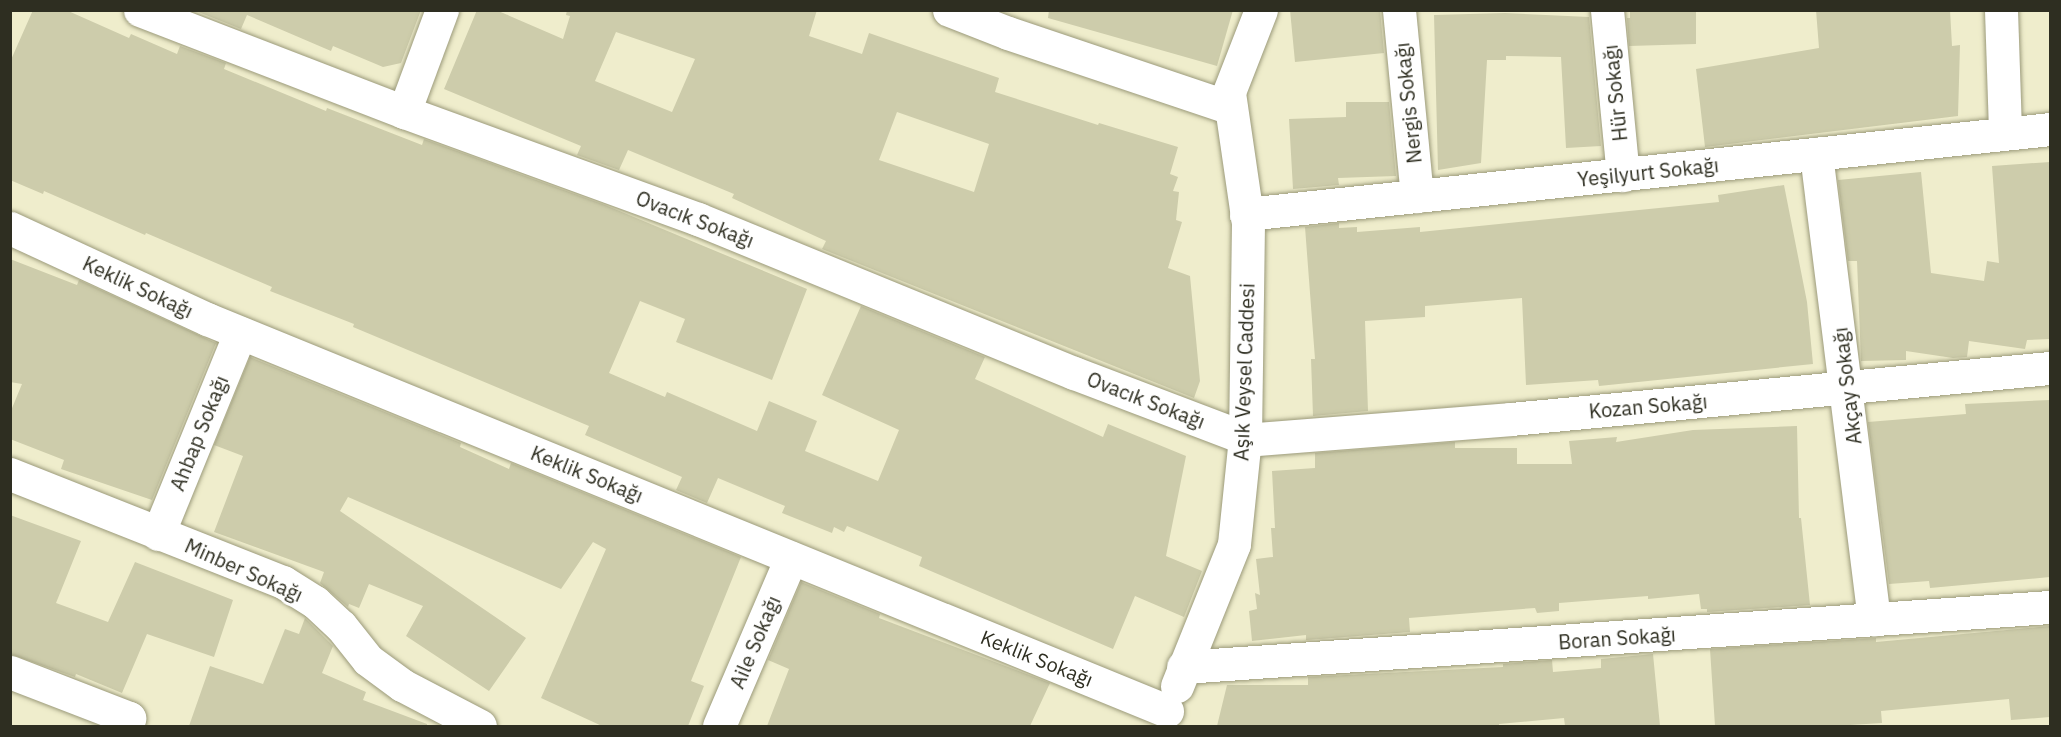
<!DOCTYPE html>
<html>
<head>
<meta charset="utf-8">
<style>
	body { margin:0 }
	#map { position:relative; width:2061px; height:737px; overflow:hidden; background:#efedcc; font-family:"IBM Plex Sans",sans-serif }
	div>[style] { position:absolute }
	.building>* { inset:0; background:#cdccab }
	.roads { filter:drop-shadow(0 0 2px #9b9a7a) drop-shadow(0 0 2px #9b9a7a) }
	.minor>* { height:33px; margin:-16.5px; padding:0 16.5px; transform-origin:16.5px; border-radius:16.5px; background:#fff }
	span { translate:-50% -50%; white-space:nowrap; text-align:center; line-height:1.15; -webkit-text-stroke:6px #fff; paint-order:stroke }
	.street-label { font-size:20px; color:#2e2e21 }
	.frame { position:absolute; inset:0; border:12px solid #2e2e21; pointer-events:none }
</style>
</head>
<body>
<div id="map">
	<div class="building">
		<div style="clip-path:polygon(33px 10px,66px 10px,129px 38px,131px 34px,177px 54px,180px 46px,226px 63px,224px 69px,326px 111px,327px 108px,422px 145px,424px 139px,605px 205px,807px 289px,772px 380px,676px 342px,685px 319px,640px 301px,609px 373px,665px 397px,667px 392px,757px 431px,769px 401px,817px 421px,805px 451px,878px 481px,899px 430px,822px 395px,861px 306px,985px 357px,975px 379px,1103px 437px,1108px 424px,1186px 456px,1166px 556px,1202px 571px,1184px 617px,1135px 596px,1113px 649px,919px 566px,922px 557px,847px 526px,844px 532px,834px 527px,832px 533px,782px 513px,785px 506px,718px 478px,707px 503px,676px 490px,682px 477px,585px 435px,589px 426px,353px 327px,354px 324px,270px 291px,272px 287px,146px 233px,145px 235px,44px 191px,43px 194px,10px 180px,10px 62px)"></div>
		<div style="clip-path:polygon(421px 10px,401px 63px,383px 67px,333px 46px,331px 51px,247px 15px,241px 29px,196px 11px)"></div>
		<div style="clip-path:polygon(evenodd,477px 10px,496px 10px,563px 39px,570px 16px,566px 15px,567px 10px,817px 10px,809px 36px,862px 54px,869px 33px,999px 78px,995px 92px,1098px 125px,1099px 123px,1178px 147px,1170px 174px,1178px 177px,1173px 191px,1179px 192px,1176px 220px,1182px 222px,1168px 268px,1190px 276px,1200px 381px,1194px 398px,822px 249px,826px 241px,732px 198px,734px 194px,628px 150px,619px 170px,577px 155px,581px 146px,444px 89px,477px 10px,616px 32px,695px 59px,672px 112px,595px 81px,616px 32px,477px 10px,897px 112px,989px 144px,974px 192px,879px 160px,897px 112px)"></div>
		<div style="clip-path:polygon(1049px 10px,1233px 10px,1217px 66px,1048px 18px)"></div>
		<div style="clip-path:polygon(1290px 10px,1380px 10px,1384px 53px,1295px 62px)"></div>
		<div style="clip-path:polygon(1696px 10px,1696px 44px,1629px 46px,1627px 18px,1630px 18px,1630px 12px)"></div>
		<div style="clip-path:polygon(1816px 10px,1950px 10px,1952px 46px,1960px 45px,1958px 116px,1705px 147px,1696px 69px,1819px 48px)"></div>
		<div style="clip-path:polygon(1505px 13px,1589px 17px,1601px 146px,1566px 148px,1561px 57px,1506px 56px,1506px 60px,1487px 60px,1481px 163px,1438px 170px,1434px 15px)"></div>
		<div style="clip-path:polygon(1346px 102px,1389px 102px,1396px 176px,1338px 178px,1339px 185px,1293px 189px,1289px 119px,1346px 117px)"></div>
		<div style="clip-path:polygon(2050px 162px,2050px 339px,2027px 340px,2025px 349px,1969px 341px,1967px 357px,1953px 358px,1906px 351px,1906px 360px,1861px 361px,1857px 261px,1848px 261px,1838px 180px,1921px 172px,1931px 273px,1984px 281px,1987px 261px,1999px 263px,1992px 166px)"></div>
		<div style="clip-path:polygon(1784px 185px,1807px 302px,1813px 364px,1599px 386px,1598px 380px,1526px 385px,1522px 298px,1425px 306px,1425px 317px,1365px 321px,1368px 411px,1313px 416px,1311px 359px,1315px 359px,1305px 227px,1339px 223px,1339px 228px,1357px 227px,1357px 232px,1420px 227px,1420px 232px,1719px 202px,1718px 195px)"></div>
		<div style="clip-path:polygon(10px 259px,77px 285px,79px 280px,216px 343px,152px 500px,61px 469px,64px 460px,10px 439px,10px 413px,22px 384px,10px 382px)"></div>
		<div style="clip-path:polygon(250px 357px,461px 443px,460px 447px,509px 469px,511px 463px,741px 557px,691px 681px,704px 686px,688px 726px,602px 726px,541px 698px,606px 549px,593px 542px,561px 589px,348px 497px,340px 511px,526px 638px,489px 691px,406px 636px,423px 606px,369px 584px,359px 608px,349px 604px,348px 607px,320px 583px,324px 572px,214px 532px,243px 456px,214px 445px)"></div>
		<div style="clip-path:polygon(2050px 400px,2050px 577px,1930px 588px,1929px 581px,1889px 584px,1868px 422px,1966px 414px,1965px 404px)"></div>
		<div style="clip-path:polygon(1797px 426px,1799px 518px,1801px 518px,1810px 605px,1707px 612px,1707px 609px,1701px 609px,1699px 594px,1648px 599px,1648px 596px,1559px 603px,1559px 611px,1537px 613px,1535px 608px,1409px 618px,1410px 632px,1306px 640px,1306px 635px,1252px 641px,1249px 611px,1257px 609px,1255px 593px,1260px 595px,1256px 559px,1273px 557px,1271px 528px,1275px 528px,1272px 471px,1315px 468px,1315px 453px,1455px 442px,1455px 448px,1517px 448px,1517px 464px,1572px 464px,1569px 441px,1617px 437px,1616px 442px,1693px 430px)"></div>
		<div style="clip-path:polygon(10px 515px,81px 541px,56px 603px,108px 622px,135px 562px,233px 600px,214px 657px,147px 634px,122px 693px,76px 674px,75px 677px,10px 654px)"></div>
		<div style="clip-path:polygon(801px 582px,880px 614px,879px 618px,1050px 683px,1030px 726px,767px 726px,789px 669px,768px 660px)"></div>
		<div style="clip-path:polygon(305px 618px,333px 646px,322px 673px,366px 692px,363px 700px,427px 724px,427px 726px,189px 726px,210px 666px,263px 684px,285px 629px,299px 634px)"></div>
		<div style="clip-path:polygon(2050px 626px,2050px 717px,2011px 720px,2009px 699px,1881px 711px,1882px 723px,1834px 726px,1715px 726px,1710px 649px,1876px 638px,1876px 642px)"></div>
		<div style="clip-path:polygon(1653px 654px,1660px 726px,1565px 726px,1564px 718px,1499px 724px,1499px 726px,1217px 726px,1227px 685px,1308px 685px,1308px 677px,1503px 667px,1503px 664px,1552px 660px,1553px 672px,1601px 668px,1601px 659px)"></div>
	</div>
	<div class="roads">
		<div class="minor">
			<div style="left:140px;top:10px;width:283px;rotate:21.1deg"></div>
			<div style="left:404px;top:112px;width:313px;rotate:20deg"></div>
			<div style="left:698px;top:219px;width:406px;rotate:22.3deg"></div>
			<div style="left:1074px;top:373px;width:183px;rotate:20.8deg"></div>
			<div style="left:949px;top:10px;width:63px;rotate:21.3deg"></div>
			<div style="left:1008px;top:33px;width:235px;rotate:18.6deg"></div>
			<div style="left:1399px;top:10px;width:187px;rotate:84.5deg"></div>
			<div style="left:1607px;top:10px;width:166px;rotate:84.5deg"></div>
			<div style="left:2001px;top:10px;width:123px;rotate:88.1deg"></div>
			<div style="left:404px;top:112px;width:109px;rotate:-69.6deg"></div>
			<div style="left:1816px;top:154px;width:469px;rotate:82.9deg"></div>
			<div style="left:1246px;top:214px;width:808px;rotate:-6.03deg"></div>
			<div style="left:10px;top:228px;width:217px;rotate:24.8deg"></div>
			<div style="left:207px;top:319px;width:1037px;rotate:22.21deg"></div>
			<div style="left:1245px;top:440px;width:267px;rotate:-4.5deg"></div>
			<div style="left:1511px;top:419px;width:541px;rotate:-5.41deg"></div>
			<div style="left:10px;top:474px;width:294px;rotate:21.6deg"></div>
			<div style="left:283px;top:582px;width:38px;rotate:32deg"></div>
			<div style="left:315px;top:602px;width:35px;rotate:43deg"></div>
			<div style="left:341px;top:626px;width:43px;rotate:51.5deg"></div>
			<div style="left:368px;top:660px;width:42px;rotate:36.3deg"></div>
			<div style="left:402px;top:685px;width:88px;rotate:27.7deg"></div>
			<div style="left:158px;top:534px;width:217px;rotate:-67.8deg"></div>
			<div style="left:1183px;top:667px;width:869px;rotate:-3.96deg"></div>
			<div style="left:10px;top:672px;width:128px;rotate:21.1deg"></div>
			<div style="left:129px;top:718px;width:9px;rotate:117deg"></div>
			<div style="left:1177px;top:686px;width:153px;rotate:-68.1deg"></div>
			<div style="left:1234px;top:544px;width:107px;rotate:-84.1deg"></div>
			<div style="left:1245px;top:438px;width:215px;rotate:-89.2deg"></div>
			<div style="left:1248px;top:223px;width:132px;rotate:-98.3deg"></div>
			<div style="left:1229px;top:92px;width:88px;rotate:-68.7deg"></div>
			<div style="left:719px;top:726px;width:183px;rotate:-66.8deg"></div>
		</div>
	</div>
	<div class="street-label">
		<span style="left:1615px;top:93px;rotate:-96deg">Hür Sokağı</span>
		<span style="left:1408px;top:103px;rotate:-96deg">Nergis Sokağı</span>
		<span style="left:1648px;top:172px;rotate:-6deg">Yeşilyurt Sokağı</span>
		<span style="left:695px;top:219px;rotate:21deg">Ovacık Sokağı</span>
		<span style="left:138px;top:287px;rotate:25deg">Keklik Sokağı</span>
		<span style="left:1244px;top:372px;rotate:-88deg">Aşık Veysel Caddesi</span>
		<span style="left:1847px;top:386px;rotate:-97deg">Akçay Sokağı</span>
		<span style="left:1146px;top:400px;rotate:21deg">Ovacık Sokağı</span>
		<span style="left:1648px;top:406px;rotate:-5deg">Kozan Sokağı</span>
		<span style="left:199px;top:433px;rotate:-68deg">Ahbap Sokağı</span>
		<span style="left:587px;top:474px;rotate:22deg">Keklik Sokağı</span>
		<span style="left:244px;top:570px;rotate:24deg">Minber Sokağı</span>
		<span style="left:1617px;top:638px;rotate:-4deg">Boran Sokağı</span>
		<span style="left:755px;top:642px;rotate:-67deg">Aile Sokağı</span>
		<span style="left:1037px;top:658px;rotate:22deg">Keklik Sokağı</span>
	</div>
	<div class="frame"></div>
</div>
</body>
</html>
